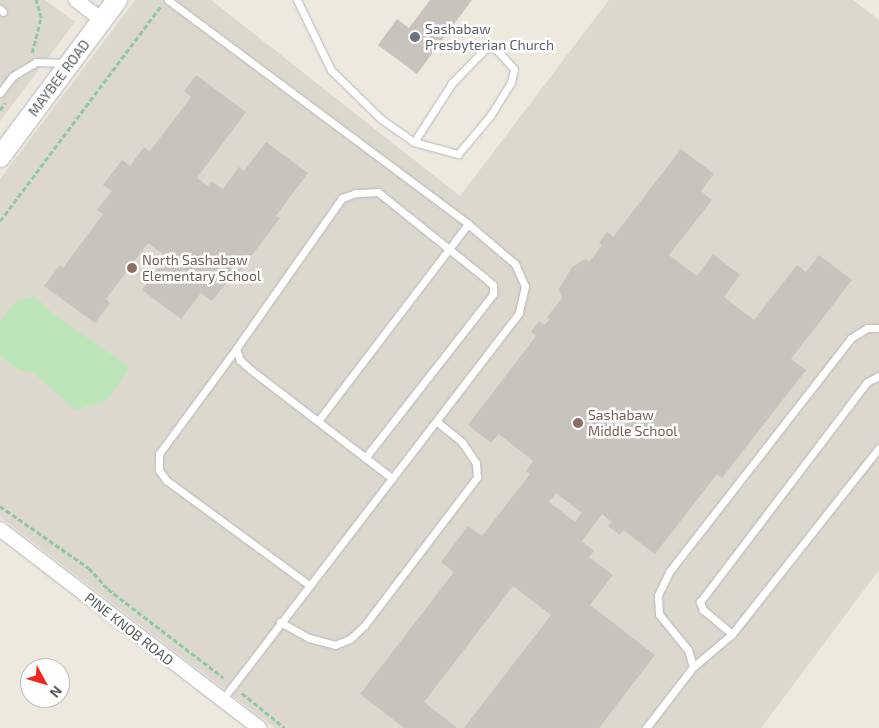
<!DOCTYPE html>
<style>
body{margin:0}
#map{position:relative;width:879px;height:728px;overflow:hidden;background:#ede9df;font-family:"Exo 2",sans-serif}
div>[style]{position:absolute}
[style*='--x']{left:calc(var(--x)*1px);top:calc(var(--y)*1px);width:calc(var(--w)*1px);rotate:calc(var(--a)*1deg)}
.education>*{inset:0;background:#dcd8ce}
.green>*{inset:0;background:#bce6ba}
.building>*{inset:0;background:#c8c3bd}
.path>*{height:2.5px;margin-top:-1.25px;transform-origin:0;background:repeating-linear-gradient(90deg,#92c89f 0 5px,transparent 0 7.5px)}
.roads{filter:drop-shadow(0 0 1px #b5b9be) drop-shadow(0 0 1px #b5b9be)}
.service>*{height:7px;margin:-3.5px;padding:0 3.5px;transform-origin:3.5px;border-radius:3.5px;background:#fff}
.minor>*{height:14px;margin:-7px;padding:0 7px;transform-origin:7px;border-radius:7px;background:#fff}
.secondary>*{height:20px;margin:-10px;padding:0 10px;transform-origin:10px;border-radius:10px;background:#fff}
.dots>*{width:14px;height:14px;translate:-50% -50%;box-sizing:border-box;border:2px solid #fff;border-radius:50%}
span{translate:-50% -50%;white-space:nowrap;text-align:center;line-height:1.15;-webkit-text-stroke:5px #fff;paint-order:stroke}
.worship-label{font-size:14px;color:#5b616d}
.left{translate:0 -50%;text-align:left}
.street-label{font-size:14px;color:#585d62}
.education-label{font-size:14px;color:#785e54}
.north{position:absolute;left:20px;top:658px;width:50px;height:50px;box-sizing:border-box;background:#fff;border:1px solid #bcbec0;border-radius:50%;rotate:129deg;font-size:14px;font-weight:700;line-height:20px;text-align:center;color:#585d62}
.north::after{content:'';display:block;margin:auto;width:18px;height:22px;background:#f3251f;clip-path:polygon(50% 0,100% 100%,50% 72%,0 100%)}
</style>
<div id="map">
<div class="education">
<i style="clip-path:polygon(0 0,45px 0,75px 22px,0 121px)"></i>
<i style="clip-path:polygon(135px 0,211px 0,460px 196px,609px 0,853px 0,879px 20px,879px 570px,761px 728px,275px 728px,0 517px,0 179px)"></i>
</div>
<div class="green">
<i style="clip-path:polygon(35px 296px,55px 316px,130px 367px,107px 400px,76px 410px,32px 372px,21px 371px,0 357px,0 322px,16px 301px)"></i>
</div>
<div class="building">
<i style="clip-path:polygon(430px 0,472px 0,417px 74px,378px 45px,397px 19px,409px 28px)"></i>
<i style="clip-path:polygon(196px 75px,246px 112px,197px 178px,208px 186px,211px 181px,223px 189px,239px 167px,244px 171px,266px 142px,308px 173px,276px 216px,280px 218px,234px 279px,231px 277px,212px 301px,201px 293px,181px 319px,142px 290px,167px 257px,148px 243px,106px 299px,110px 303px,95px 323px,44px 286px,60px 265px,63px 268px,103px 214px,97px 210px,112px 191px,103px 185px,122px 160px,130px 166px,144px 147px,150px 151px,191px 97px,184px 91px)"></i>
<i style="clip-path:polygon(evenodd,681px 149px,714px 174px,701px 191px,712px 200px,669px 255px,697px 276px,713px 254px,740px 275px,724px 297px,754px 320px,797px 265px,806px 272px,819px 255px,852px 280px,791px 359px,806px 370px,722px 478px,717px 474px,655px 554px,623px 530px,620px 535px,608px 526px,612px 522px,602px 514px,582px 541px,594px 551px,589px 557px,613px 575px,590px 605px,655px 655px,599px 728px,464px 728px,551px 615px,513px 586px,424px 702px,457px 728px,404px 728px,360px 694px,454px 572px,441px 562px,468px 526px,482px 536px,530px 474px,526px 471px,533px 461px,499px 434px,491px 443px,468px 425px,536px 336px,531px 332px,539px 321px,545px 325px,550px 319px,547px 317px,562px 298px,559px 289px,572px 267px,585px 259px,589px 262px,602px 245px,599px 243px,607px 232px,613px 237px,681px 149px,556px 493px,582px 513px,575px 522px,549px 502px,556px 493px)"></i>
</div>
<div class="path">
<i style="--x:32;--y:53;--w:36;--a:-76"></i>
<i style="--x:41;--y:18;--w:19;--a:-106"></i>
<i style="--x:0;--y:110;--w:9;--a:-54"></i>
<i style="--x:0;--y:221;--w:269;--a:-53.2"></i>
<i style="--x:0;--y:506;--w:108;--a:34.9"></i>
<i style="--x:89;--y:568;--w:28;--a:48"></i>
<i style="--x:108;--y:589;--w:146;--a:37.5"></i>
<i style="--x:242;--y:693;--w:55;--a:39.1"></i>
</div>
<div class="roads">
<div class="service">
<i style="--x:168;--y:0;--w:374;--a:36.7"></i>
<i style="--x:468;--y:224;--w:62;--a:40.4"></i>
<i style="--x:515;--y:264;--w:24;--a:66"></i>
<i style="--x:525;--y:286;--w:28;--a:103"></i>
<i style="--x:519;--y:313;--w:488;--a:127.5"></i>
<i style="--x:297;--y:0;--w:78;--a:64.1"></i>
<i style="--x:331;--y:70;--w:70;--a:44.4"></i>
<i style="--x:381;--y:119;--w:40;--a:34.9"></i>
<i style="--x:414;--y:142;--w:46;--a:15.3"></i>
<i style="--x:458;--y:154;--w:50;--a:-49.9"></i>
<i style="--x:490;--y:116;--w:40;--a:-58"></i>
<i style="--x:511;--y:82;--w:13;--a:-77"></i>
<i style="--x:514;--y:69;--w:24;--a:-132"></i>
<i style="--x:498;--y:51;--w:11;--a:-153"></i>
<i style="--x:488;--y:46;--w:52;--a:134.2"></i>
<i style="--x:452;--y:83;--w:70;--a:122.8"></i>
<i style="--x:0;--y:9;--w:4;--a:45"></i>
<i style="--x:0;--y:93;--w:21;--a:-53"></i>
<i style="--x:13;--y:76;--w:27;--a:-31"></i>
<i style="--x:36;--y:62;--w:31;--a:2"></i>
<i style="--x:236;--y:349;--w:130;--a:126.3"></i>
<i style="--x:159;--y:454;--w:16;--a:90"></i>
<i style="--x:159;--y:470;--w:12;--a:55"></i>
<i style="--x:166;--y:480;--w:177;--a:36.3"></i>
<i style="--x:318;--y:421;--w:248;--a:-52.7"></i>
<i style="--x:365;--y:458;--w:208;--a:-52"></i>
<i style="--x:493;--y:294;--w:9;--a:-90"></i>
<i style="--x:493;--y:285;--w:11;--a:-139"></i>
<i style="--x:485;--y:278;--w:137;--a:-141.2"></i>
<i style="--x:378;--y:192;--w:22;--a:177"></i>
<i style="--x:356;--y:193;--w:15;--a:160"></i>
<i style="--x:342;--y:198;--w:184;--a:125.1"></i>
<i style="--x:236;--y:349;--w:12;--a:70"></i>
<i style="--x:240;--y:360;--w:15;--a:42"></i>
<i style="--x:251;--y:370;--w:178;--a:37.5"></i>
<i style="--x:280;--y:622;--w:33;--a:29"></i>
<i style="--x:309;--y:638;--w:27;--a:15"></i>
<i style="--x:335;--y:645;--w:16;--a:-22"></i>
<i style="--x:350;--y:639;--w:19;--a:-43"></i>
<i style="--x:364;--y:626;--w:187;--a:-52.8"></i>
<i style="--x:477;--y:477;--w:14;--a:-94"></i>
<i style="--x:476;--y:463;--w:25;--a:-124"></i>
<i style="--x:462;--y:442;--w:33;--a:-141"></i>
<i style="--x:732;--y:634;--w:38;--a:-140"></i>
<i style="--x:703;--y:610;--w:9;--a:-111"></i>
<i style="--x:700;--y:602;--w:276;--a:-52.8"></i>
<i style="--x:867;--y:382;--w:13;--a:-27"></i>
<i style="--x:693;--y:667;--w:18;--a:-106"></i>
<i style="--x:688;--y:650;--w:46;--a:-128.9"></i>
<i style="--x:659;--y:614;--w:19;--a:-93"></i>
<i style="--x:658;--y:595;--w:25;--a:-64"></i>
<i style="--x:669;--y:572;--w:296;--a:-52.1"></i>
<i style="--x:851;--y:338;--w:19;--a:-32"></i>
<i style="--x:867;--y:328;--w:12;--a:0"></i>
<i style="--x:646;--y:728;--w:77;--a:-52.4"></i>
<i style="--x:693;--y:667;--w:51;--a:-40.2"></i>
<i style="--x:732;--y:634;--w:237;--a:-51.7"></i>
</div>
<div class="minor">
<i style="--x:76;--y:0;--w:33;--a:38"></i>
<i style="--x:0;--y:529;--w:327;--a:37.5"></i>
</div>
<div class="secondary">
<i style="--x:0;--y:157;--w:196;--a:-53.3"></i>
</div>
</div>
<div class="dots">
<i style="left:415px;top:37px;background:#6b7280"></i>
<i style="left:132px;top:268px;background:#8d6e63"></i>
<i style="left:578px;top:423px;background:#8d6e63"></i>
</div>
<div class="worship-label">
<span class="left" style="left:425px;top:37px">Sashabaw<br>Presbyterian Church</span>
</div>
<div class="street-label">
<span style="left:59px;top:78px;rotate:-53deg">MAYBEE ROAD</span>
<span style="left:129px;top:629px;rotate:38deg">PINE KNOB ROAD</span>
</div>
<div class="education-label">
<span class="left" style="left:142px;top:268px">North Sashabaw<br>Elementary School</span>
<span class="left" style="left:588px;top:423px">Sashabaw<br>Middle School</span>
</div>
<div class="north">N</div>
</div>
